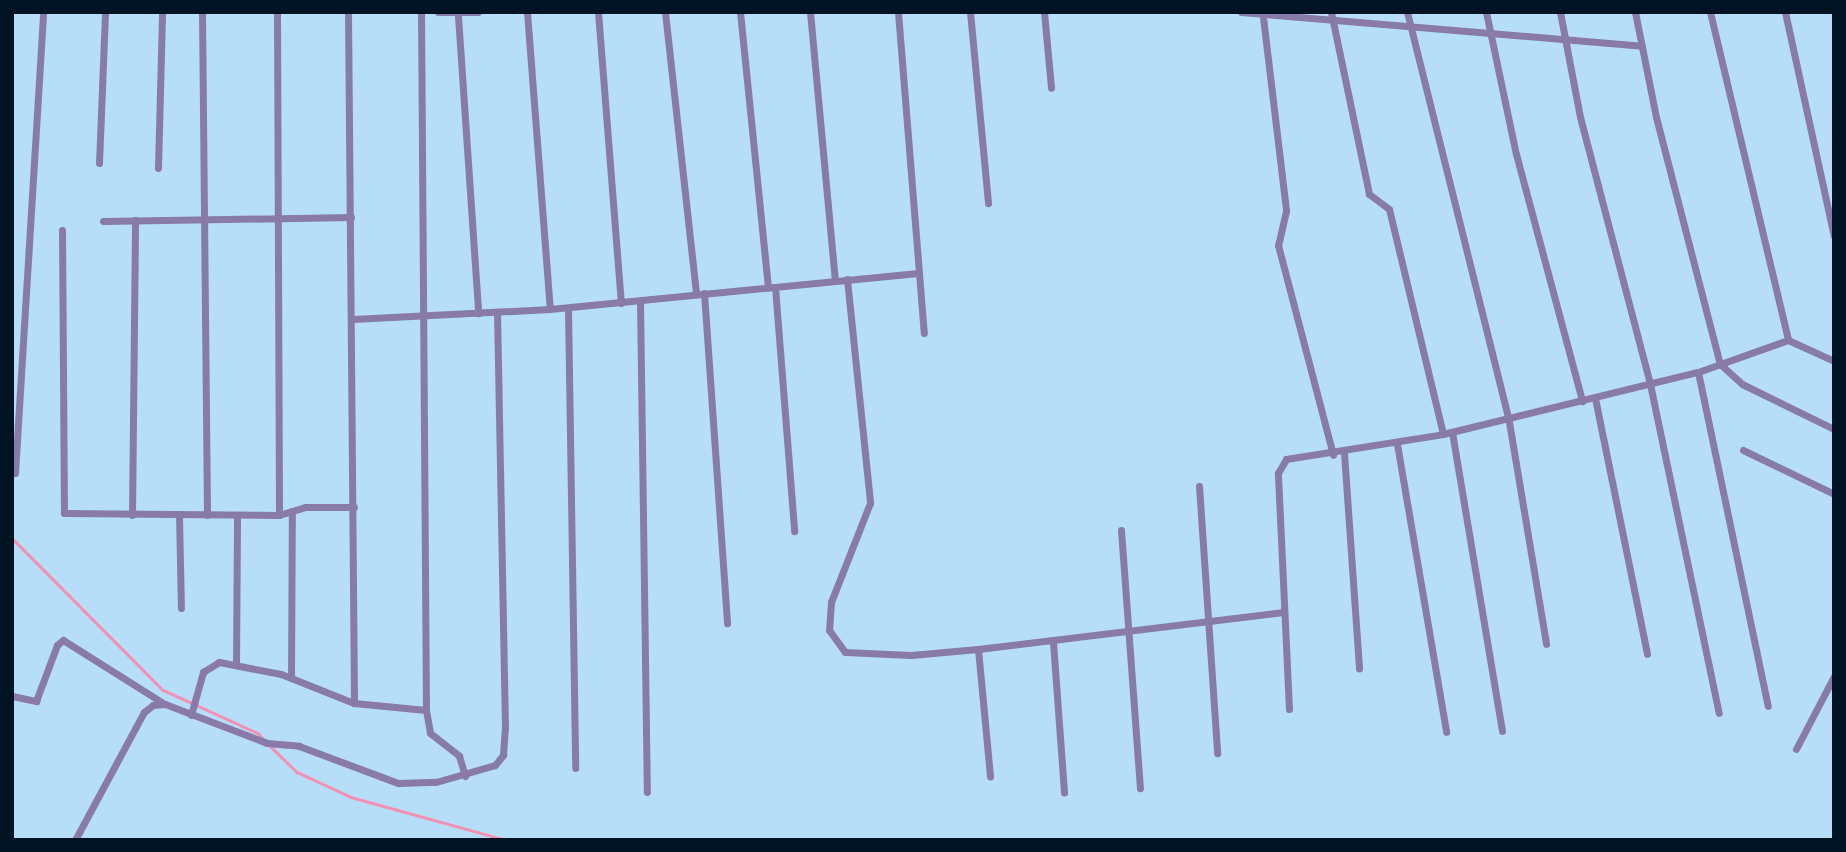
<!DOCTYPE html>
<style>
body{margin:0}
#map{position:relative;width:1846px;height:852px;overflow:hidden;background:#b7def8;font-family:"Fira Sans Condensed",sans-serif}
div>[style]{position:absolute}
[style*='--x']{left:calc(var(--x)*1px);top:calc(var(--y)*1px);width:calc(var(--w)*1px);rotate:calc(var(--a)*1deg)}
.stream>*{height:2.5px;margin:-1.25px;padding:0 1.25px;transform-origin:1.25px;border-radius:1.25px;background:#f391b3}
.street>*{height:7px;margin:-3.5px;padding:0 3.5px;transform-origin:3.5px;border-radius:3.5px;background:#887ba9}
span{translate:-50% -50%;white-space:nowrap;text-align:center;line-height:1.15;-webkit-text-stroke:7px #f4fafe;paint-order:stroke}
.frame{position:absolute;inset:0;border:14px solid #001323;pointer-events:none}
</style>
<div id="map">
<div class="stream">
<i style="--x:12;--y:538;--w:214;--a:45.2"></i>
<i style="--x:163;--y:690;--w:104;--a:24.4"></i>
<i style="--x:258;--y:733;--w:9;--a:49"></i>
<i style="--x:269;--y:745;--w:39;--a:44"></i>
<i style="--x:297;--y:772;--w:60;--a:24.8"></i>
<i style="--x:351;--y:797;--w:161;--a:15.5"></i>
</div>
<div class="street">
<i style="--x:202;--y:12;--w:503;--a:89.43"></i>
<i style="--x:277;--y:12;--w:503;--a:89.77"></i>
<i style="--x:348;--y:12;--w:691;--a:89.5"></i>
<i style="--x:421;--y:12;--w:698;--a:89.59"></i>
<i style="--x:426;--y:710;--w:23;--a:80"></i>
<i style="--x:430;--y:733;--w:37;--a:38"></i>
<i style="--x:459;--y:756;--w:21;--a:73"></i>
<i style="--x:438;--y:12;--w:40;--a:0"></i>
<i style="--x:527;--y:12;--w:298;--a:85.6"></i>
<i style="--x:598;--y:12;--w:292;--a:85.5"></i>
<i style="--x:665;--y:12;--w:284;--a:83.7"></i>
<i style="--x:740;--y:12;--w:277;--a:84.2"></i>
<i style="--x:810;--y:12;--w:270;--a:84.7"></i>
<i style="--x:898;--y:12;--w:322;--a:85.4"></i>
<i style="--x:970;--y:12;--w:192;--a:84.6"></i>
<i style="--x:1044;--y:12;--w:76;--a:84.7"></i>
<i style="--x:1241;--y:12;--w:402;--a:4.8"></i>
<i style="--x:1331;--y:12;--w:186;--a:78.2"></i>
<i style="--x:1369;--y:194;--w:25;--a:37"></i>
<i style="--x:1389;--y:209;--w:231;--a:76.5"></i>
<i style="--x:1407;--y:12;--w:416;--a:76"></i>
<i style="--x:1508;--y:416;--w:231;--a:80.5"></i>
<i style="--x:1486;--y:12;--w:145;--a:78.1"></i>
<i style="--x:1516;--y:154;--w:256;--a:75"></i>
<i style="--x:1560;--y:12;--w:107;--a:79.2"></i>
<i style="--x:1580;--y:117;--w:276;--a:75.3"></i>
<i style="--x:1650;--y:384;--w:336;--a:78.2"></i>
<i style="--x:1635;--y:12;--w:107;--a:78.7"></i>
<i style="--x:1656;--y:117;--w:255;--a:75.5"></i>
<i style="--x:1720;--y:364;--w:30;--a:42"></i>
<i style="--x:1742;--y:384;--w:102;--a:26.1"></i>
<i style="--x:1710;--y:12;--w:337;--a:76.6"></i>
<i style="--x:1785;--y:12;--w:229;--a:77.7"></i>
<i style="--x:458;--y:16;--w:298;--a:86.1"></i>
<i style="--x:1263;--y:17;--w:195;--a:83.2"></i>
<i style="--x:1286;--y:211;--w:35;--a:103"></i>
<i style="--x:1278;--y:245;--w:217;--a:75.3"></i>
<i style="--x:99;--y:163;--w:151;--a:-87.7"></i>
<i style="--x:158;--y:168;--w:156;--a:-88.5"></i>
<i style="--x:103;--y:221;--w:248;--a:-0.9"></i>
<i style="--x:62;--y:230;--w:283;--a:89.6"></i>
<i style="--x:64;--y:513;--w:215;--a:0.5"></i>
<i style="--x:279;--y:515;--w:27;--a:-17"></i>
<i style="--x:305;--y:507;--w:49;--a:0"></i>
<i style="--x:847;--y:279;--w:225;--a:84.1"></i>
<i style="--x:870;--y:503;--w:106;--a:111.5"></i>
<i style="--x:831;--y:602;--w:28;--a:94"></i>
<i style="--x:829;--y:630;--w:27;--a:54"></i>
<i style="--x:845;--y:652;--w:66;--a:2.6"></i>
<i style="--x:911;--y:655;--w:67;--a:-5.1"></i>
<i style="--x:978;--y:649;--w:308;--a:-6.9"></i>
<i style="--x:775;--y:287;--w:245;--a:85.5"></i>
<i style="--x:704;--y:293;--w:331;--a:86"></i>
<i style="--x:640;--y:301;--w:491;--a:89.2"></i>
<i style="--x:568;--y:308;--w:460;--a:89.1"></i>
<i style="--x:353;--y:319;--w:197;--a:-2.9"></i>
<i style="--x:550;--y:309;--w:370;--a:-5.6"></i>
<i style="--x:1698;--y:372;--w:341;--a:78.2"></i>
<i style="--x:1595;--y:398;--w:261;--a:78.5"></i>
<i style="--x:1452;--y:432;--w:303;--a:80.5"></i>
<i style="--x:1397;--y:444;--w:292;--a:80.3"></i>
<i style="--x:1743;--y:450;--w:101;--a:25.8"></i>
<i style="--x:1344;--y:453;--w:216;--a:86"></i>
<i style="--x:15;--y:473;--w:462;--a:-86.5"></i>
<i style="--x:1199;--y:486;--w:268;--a:86.1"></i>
<i style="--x:132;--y:515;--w:295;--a:-89.4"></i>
<i style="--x:179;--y:515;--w:93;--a:88.8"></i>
<i style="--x:1121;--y:530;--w:259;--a:85.8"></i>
<i style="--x:1053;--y:642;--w:151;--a:85.8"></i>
<i style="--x:978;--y:649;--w:128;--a:84.6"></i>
<i style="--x:236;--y:665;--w:150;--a:-89.6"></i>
<i style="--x:291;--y:678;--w:167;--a:-89.7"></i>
<i style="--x:12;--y:696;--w:25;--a:12"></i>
<i style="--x:36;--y:701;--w:60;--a:-69.4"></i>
<i style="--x:57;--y:645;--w:8;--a:-40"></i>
<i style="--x:63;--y:640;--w:118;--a:32.2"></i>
<i style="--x:1289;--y:709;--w:236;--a:-92.7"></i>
<i style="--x:1278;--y:473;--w:16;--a:-60"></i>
<i style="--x:1286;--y:459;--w:159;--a:-9"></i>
<i style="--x:1443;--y:434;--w:262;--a:-13.7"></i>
<i style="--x:1698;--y:372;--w:96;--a:-19.6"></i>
<i style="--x:1788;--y:340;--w:51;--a:24.5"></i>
<i style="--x:191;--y:715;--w:45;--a:-74.4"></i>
<i style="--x:203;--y:672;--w:19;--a:-32"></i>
<i style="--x:219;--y:662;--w:63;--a:11"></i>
<i style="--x:281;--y:674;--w:79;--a:21.7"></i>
<i style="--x:354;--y:703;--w:72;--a:5.6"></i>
<i style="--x:1796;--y:749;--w:82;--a:-62.5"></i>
<i style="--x:75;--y:840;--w:145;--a:-61.7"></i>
<i style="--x:144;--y:712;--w:11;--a:-38"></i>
<i style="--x:153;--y:705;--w:12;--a:-5"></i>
<i style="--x:165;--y:704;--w:109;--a:20.9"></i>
<i style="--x:267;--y:743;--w:32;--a:5"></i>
<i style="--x:299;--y:746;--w:106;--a:20.5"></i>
<i style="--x:398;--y:783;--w:38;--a:-2"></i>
<i style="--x:436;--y:782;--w:61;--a:-16.1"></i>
<i style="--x:495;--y:765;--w:13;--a:-51"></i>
<i style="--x:503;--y:755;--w:27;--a:-86"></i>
<i style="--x:505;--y:728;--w:416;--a:-91.1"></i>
</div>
<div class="frame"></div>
</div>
